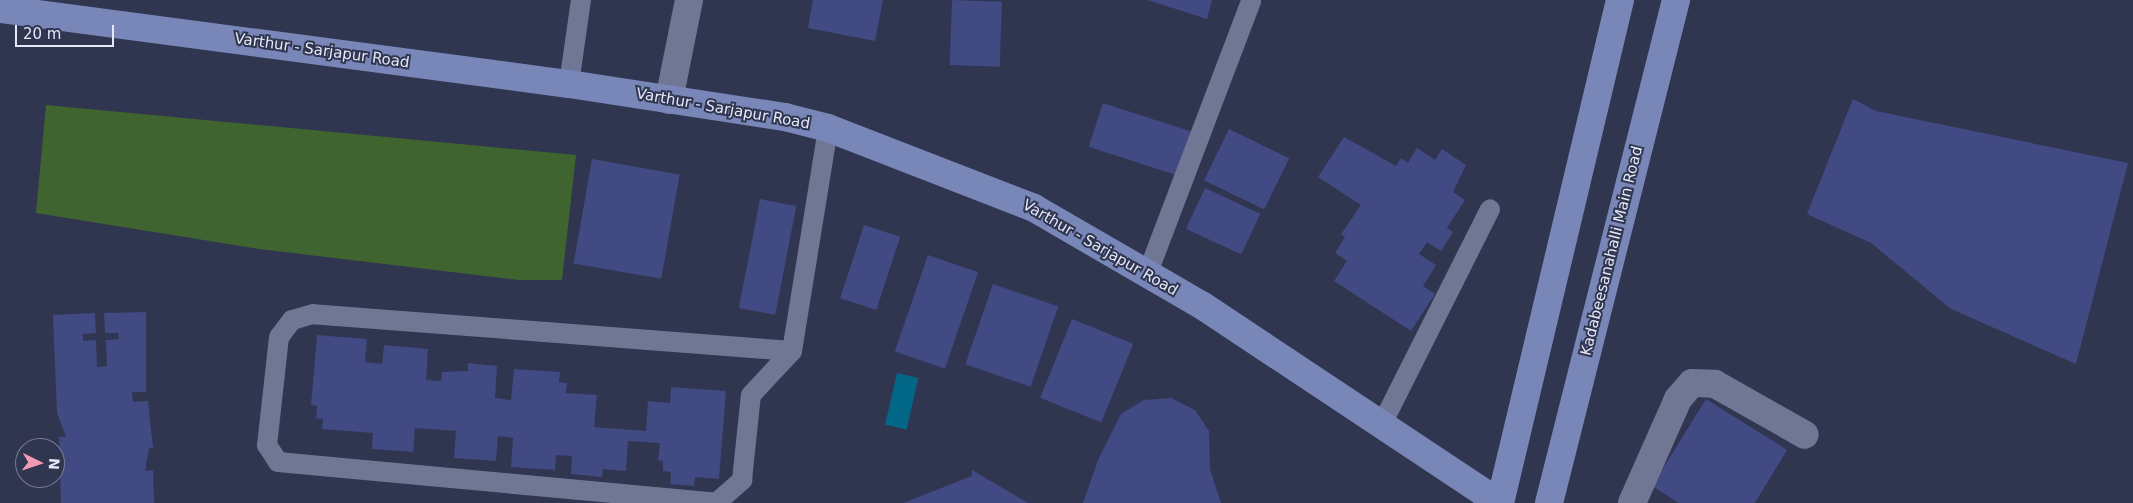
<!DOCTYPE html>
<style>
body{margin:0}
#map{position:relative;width:2133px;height:503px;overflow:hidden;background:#303550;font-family:"DejaVu Sans",sans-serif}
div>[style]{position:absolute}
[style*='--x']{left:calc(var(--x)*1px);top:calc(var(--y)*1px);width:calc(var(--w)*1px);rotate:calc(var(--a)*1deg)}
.green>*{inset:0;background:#3f6430}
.water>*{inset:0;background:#026687;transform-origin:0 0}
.building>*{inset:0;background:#414a83;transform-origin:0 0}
.lane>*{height:20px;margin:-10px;padding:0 10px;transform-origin:10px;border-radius:10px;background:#707795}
.street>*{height:28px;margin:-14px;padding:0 14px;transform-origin:14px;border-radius:14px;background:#707795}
.primary>*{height:28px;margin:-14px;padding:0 14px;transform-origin:14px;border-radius:14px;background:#7886b8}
span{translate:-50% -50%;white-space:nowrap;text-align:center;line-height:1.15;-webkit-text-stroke:4px #303550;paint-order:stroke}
.street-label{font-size:15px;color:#e4e8f9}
.north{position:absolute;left:15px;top:438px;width:50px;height:50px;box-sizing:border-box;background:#303550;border:1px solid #787d94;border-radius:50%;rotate:94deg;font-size:14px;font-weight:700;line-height:20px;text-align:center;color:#e4e8f9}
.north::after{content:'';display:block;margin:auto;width:18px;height:22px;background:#f09ab4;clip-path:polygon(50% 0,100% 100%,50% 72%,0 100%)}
.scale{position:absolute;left:15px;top:25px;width:99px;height:22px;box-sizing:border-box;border:2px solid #e4e8f9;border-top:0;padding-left:6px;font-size:15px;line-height:18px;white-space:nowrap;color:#e4e8f9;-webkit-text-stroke:4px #303550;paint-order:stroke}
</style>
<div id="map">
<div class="green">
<i style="clip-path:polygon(46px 105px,576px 155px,562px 280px,519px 280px,259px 249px,36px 213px)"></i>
</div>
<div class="water">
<i style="left:897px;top:373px;width:22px;height:53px;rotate:13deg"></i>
</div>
<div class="building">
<i style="clip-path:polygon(813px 0,883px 0,875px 41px,808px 28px)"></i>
<i style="left:952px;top:0;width:50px;height:65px;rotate:2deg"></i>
<i style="clip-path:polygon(1148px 0,1212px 0,1207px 19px)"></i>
<i style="clip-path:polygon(1853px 99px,1876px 111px,2128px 163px,2076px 364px,1951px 309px,1871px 243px,1807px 214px)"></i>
<i style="left:1103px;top:103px;width:98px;height:46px;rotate:18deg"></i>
<i style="left:1229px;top:129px;width:67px;height:57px;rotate:26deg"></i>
<i style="clip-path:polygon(1344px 137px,1396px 166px,1401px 158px,1408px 163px,1417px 148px,1435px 160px,1442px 149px,1466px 165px,1453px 192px,1465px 200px,1447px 228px,1453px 232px,1441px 251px,1427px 242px,1419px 254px,1436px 265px,1423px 286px,1435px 294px,1411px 331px,1334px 281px,1347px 261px,1335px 253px,1345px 237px,1341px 234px,1361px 205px,1318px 177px)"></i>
<i style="left:592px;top:159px;width:89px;height:106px;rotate:10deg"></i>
<i style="left:1205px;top:188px;width:61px;height:45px;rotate:25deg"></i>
<i style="left:760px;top:199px;width:37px;height:111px;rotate:11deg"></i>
<i style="left:864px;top:225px;width:38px;height:77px;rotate:18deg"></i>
<i style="left:928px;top:255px;width:53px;height:102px;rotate:19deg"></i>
<i style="left:993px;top:284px;width:69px;height:85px;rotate:19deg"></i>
<i style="clip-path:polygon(146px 312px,146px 392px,132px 392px,133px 402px,148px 401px,153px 448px,149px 448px,145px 471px,153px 470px,154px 503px,61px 503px,59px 437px,66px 437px,57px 413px,53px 315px,95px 313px,96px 333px,83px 334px,83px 341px,96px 340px,97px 367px,107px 366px,106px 340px,119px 339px,118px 333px,105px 333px,104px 313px)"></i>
<i style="left:1072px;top:319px;width:66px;height:85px;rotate:22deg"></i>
<i style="clip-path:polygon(317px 335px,367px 339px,365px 362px,382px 364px,384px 345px,428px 349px,426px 380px,441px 381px,442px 372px,468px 371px,468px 363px,497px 366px,495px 398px,511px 400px,514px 369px,560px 372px,559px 382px,567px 383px,566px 393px,597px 395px,594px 427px,646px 431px,648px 401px,670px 403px,671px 387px,726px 391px,719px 479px,695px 477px,694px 486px,670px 484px,671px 472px,663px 471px,663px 461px,658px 460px,660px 443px,628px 441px,626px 471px,603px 469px,602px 477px,571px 474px,572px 456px,556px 455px,555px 470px,511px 467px,513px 438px,498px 436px,496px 461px,454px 458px,456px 431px,415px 428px,413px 452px,372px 449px,373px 433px,322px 429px,323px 419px,316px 418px,317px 406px,311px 405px)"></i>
<i style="clip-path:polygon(1171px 398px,1195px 410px,1209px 431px,1210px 469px,1221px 503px,1083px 503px,1098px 460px,1121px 414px,1144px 400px)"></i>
<i style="clip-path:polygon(1706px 399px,1787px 450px,1755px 503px,1679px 503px,1652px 486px)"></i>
<i style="clip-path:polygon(972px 470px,1028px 503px,903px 503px,972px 476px)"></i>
</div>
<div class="lane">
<i style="--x:569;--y:84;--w:85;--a:-81.9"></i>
<i style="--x:1147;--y:275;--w:293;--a:-69.2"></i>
<i style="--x:792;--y:351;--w:480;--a:-175.6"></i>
<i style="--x:313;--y:314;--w:22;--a:164"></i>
<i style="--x:292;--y:320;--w:21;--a:127"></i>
<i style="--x:279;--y:337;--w:109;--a:96.3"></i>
<i style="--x:267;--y:445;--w:20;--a:57"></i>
<i style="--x:278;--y:462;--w:440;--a:5.3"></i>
<i style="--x:716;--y:503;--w:35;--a:-41"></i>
<i style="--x:742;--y:480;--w:85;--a:-84"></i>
<i style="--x:751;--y:395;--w:60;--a:-47"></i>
<i style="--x:792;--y:351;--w:226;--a:-80.8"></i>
<i style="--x:1383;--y:422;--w:238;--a:-63.3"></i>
</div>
<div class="street">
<i style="--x:669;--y:100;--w:102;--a:-78.7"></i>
<i style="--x:1632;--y:503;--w:114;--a:-66.1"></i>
<i style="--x:1678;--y:399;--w:21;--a:-49"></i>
<i style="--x:1692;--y:383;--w:23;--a:2"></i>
<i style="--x:1715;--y:384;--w:103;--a:29.5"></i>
</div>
<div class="primary">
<i style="--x:0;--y:9;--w:574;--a:7.51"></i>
<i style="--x:569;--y:84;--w:219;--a:8.7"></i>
<i style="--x:785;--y:117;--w:44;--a:14.3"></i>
<i style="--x:828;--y:128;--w:221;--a:21.2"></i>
<i style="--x:1034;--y:208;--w:195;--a:30.1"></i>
<i style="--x:1203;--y:306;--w:356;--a:33.6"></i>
<i style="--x:1500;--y:503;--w:517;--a:-76.58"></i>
<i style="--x:1549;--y:503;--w:519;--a:-75.83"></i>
</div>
<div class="street-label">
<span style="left:322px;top:51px;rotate:8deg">Varthur - Sarjapur Road</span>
<span style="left:723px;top:109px;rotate:10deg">Varthur - Sarjapur Road</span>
<span style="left:1100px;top:248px;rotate:30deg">Varthur - Sarjapur Road</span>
<span style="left:1612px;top:251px;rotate:-76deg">Kadabeesanahalli Main Road</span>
</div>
<div class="north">N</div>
<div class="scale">20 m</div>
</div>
